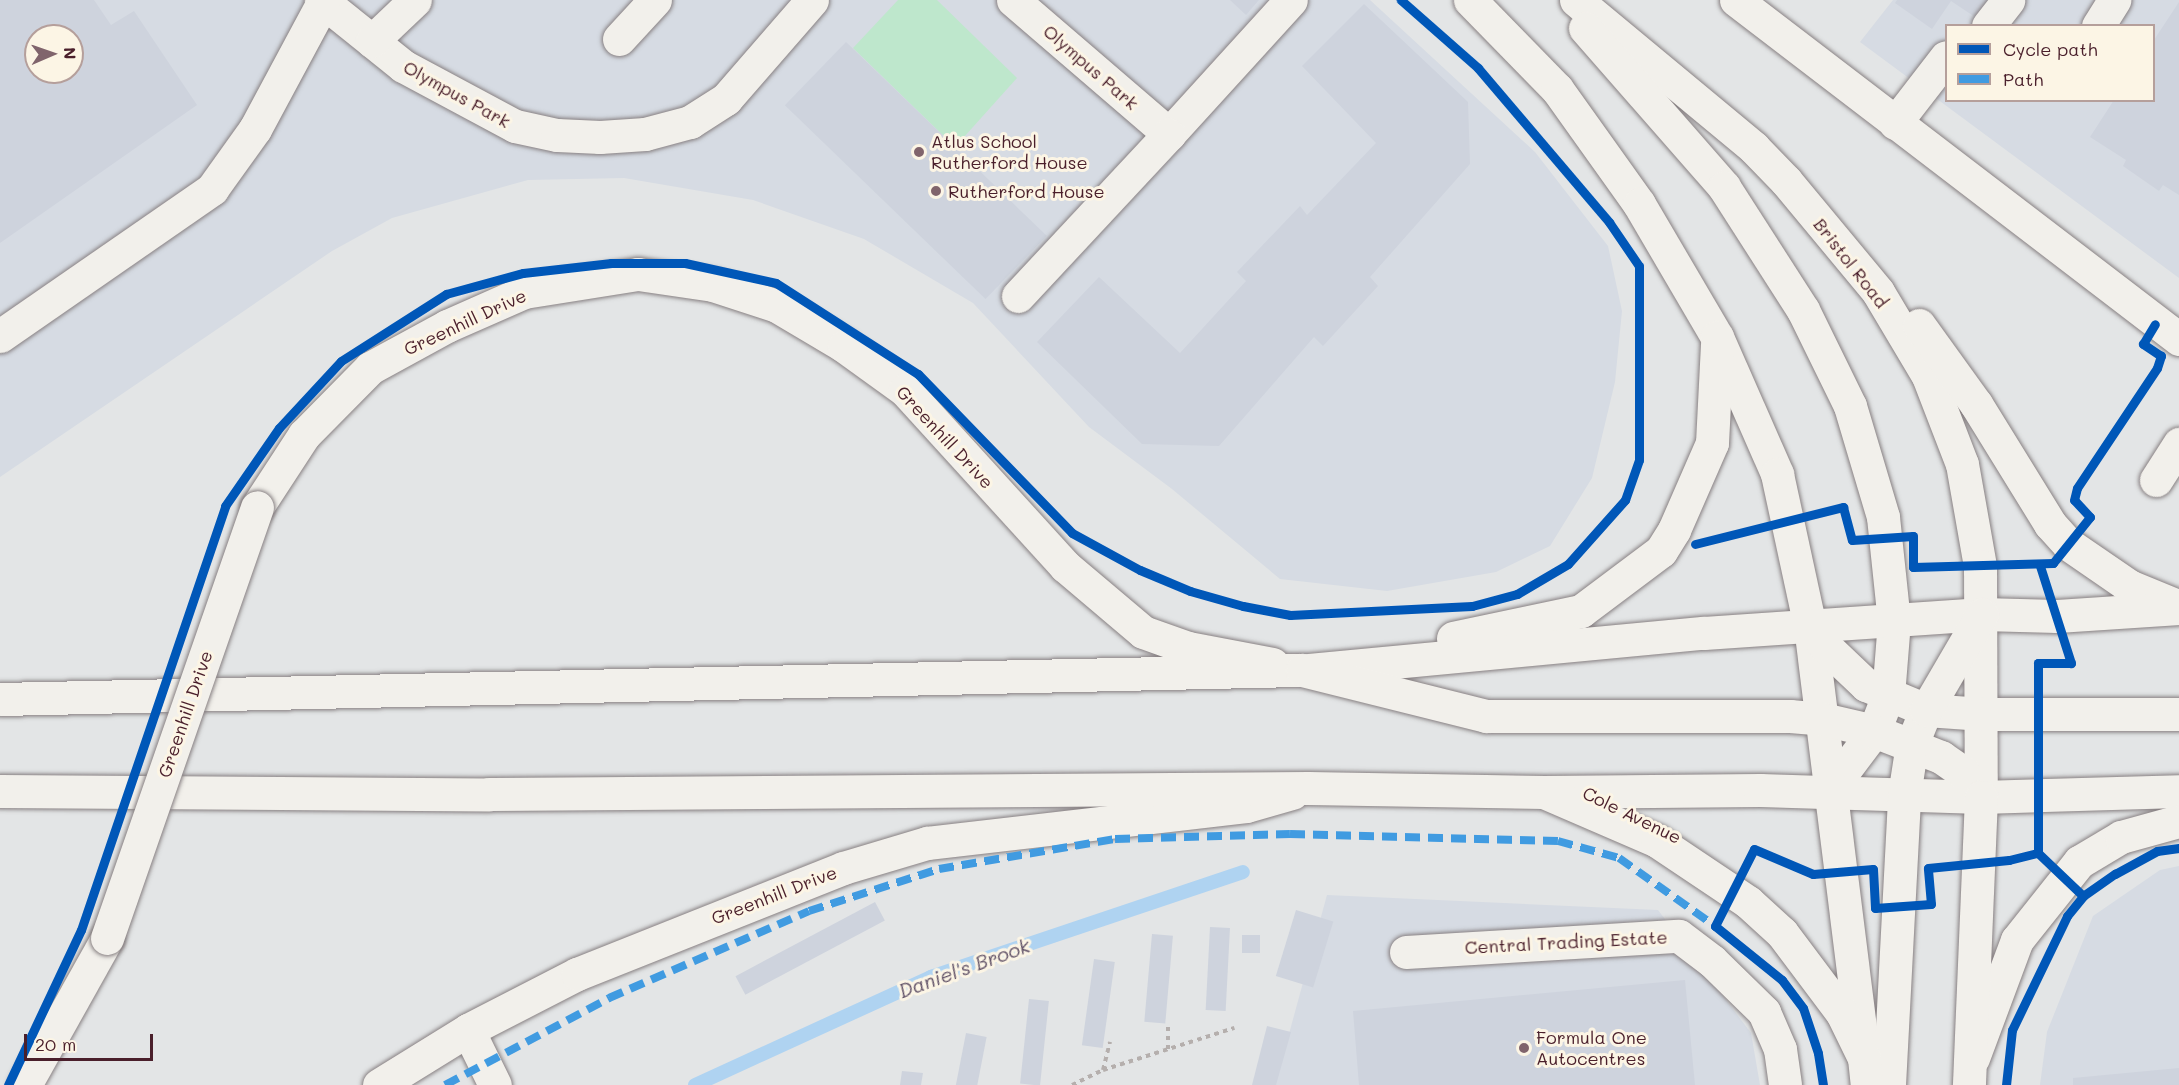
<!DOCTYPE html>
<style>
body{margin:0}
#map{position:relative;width:2179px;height:1085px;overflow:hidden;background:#e3e5e6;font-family:Mali,sans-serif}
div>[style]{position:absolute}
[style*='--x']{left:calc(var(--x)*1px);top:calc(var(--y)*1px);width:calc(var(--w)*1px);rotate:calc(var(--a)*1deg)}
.built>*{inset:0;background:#d6dbe3}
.green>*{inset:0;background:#bee7cc}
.stream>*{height:14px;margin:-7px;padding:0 7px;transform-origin:7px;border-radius:7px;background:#afd3f1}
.building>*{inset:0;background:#ced3dd;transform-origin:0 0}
.path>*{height:4px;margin-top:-2px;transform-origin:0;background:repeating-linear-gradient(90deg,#b5afad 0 4.5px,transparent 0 9px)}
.roads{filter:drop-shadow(0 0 2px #878082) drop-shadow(0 0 2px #878082)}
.minor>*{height:33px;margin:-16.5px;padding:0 16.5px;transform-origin:16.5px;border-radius:16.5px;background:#f2f0eb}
.major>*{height:33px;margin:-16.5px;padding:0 16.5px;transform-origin:16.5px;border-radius:16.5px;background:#f2f0eb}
.highway>*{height:33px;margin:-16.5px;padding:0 16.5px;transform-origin:16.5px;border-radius:16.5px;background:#f2f0eb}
.bridges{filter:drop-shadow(0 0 2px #878082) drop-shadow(0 0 2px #878082)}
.minor-bridge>*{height:33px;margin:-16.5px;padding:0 16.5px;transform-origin:16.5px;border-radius:16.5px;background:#f2f0eb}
.quiet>*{height:8px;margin-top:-4px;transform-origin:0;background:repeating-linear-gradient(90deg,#409be1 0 15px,transparent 0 23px)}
.cycleway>*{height:9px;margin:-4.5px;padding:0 4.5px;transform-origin:4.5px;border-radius:4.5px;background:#0057b8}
.dots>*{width:16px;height:16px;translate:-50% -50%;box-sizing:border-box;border:3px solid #fcf5e5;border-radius:50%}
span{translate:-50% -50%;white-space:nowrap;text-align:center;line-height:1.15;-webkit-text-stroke:6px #fcf5e5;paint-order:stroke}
.street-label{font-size:18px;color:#4a1f2b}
.poi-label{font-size:18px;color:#4a1f2b}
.left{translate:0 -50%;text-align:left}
.water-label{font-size:20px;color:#625368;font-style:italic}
.legend{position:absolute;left:1945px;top:24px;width:210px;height:78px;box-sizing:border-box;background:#fcf5e5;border:2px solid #b59f9b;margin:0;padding:8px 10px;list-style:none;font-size:18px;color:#4a1f2b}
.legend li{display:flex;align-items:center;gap:12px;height:30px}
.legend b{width:30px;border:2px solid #b59f9b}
.north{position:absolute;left:24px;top:24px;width:60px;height:60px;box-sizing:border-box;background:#fcf5e5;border:2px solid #b59f9b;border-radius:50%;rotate:88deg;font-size:16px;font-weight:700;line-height:24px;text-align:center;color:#4a1f2b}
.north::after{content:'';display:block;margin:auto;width:21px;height:27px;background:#80646c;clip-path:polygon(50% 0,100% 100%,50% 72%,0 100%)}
.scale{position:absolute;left:24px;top:1034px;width:129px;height:27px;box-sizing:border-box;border:3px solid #4a1f2b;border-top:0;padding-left:8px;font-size:18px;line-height:21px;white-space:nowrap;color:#4a1f2b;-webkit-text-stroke:4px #fcf5e5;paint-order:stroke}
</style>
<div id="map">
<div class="built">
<i style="clip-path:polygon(evenodd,0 0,1370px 0,1535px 152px,1608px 246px,1622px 311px,1615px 382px,1592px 478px,1550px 546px,1496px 572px,1387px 591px,1280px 579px,1172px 489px,1089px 427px,973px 303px,864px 239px,753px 200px,624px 178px,528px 180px,392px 218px,332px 251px,0 477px,0 0,36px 36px,72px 36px,72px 72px,36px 72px,36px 36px)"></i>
<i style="clip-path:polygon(evenodd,1893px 0,2179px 0,2179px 278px,1860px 42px,1893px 0,1946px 26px,2154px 26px,2154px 100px,1946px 100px,1946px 26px)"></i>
<i style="clip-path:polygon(2179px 866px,2179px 1085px,2040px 1085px,2047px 1032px,2093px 916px,2160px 870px)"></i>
<i style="clip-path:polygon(1327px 895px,1658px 910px,1751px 1033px,1760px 1085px,1275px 1085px)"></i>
</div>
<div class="green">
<i style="clip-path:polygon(898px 0,937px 0,1017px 78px,955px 147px,853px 48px)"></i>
</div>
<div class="stream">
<i style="--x:695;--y:1085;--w:260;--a:-24.6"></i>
<i style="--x:931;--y:977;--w:329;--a:-18.6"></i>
</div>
<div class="building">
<i style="clip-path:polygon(evenodd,0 0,94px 0,111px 25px,134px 11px,197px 105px,0 243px,0 0,36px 36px,72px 36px,72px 72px,36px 72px,36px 36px)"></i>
<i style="clip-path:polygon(1230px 0,1259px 0,1246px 15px)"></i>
<i style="clip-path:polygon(1897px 0,1996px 0,1981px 21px,1951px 1px,1932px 29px,1895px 3px)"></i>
<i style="clip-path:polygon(2179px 2px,2179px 195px,2163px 185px,2159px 191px,2123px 166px,2126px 160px,2090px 137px,2114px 100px,2154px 100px,2154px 40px)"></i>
<i style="clip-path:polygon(1364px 4px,1468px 102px,1470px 164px,1370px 277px,1378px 286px,1323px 346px,1314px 337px,1219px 446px,1142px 444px,1037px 342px,1099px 277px,1180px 353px,1246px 281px,1237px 272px,1300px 206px,1307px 215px,1376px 143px,1302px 66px)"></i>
<i style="left:846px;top:42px;width:279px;height:88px;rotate:44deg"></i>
<i style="left:875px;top:902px;width:21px;height:158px;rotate:62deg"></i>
<i style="left:1296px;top:910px;width:39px;height:69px;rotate:17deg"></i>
<i style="left:1210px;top:927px;width:20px;height:83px;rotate:3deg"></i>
<i style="left:1152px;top:934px;width:21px;height:88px;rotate:5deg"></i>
<i style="left:1242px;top:935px;width:18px;height:18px"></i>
<i style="left:1094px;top:959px;width:21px;height:87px;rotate:8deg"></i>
<i style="clip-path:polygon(1685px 980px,1695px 1085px,1359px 1085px,1353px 1011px)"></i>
<i style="left:1029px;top:999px;width:20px;height:85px;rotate:6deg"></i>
<i style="clip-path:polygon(1267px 1026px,1291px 1032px,1276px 1085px,1252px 1085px)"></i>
<i style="left:966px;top:1033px;width:21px;height:53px;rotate:11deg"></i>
<i style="clip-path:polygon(2179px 1068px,2179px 1085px,2073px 1085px,2073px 1078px)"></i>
<i style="clip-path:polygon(902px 1071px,923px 1073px,921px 1085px,900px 1085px)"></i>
</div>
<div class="path">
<i style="--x:1168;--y:1049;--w:23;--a:-90"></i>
<i style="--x:1103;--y:1070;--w:29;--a:-76"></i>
<i style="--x:1072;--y:1085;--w:34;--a:-26"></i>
<i style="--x:1103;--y:1070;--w:138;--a:-17.8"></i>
</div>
<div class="roads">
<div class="minor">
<i style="--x:321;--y:0;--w:105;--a:38.8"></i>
<i style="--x:403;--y:66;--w:127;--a:28.2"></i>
<i style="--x:515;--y:126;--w:43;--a:12.1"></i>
<i style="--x:557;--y:135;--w:43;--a:2.7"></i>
<i style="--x:600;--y:137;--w:45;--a:-3.8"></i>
<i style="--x:645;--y:134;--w:47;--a:-14.9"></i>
<i style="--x:690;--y:122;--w:43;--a:-32.6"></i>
<i style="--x:726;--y:99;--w:131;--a:-49"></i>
<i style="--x:1013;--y:0;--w:206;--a:40.7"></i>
<i style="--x:1169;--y:134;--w:181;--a:-47.7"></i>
<i style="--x:1736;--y:0;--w:558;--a:37.42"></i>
<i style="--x:1988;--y:26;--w:33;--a:-52"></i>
<i style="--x:2098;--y:26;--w:31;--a:-58"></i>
<i style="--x:619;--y:39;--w:53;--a:-47.3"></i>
<i style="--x:372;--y:41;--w:59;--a:-43.6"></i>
<i style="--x:1895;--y:123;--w:83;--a:-52.3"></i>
<i style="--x:1018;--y:296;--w:221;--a:-47"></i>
<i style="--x:0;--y:336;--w:258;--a:-34.7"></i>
<i style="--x:212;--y:189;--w:74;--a:-54.4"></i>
<i style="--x:255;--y:129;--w:144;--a:-61.8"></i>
<i style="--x:2156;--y:480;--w:43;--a:-57.4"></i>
<i style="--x:257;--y:507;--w:86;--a:-56.9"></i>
<i style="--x:304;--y:435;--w:94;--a:-45.4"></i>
<i style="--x:370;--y:368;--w:88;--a:-28.6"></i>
<i style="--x:447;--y:326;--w:84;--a:-23.8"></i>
<i style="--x:524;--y:292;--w:115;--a:-9"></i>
<i style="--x:638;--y:274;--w:76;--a:8.3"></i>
<i style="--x:713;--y:285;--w:67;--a:18.2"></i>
<i style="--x:777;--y:306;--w:78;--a:30.8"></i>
<i style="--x:844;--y:346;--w:75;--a:35.8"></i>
<i style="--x:905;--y:390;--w:238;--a:47.7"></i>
<i style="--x:1065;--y:566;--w:102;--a:40.2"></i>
<i style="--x:1143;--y:632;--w:48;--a:19.6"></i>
<i style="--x:1188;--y:648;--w:86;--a:10.7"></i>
<i style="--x:1406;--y:952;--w:273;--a:-3.4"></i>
<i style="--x:1679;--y:936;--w:41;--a:37.1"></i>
<i style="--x:1712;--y:961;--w:73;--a:44.4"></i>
<i style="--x:1764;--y:1012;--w:40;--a:66.6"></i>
<i style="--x:1780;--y:1049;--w:36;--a:82"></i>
<i style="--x:468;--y:1030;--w:61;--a:63.9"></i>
<i style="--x:25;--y:1085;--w:168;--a:-60.8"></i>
<i style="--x:379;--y:1085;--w:105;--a:-31.7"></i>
<i style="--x:468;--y:1030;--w:123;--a:-27.2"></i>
<i style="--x:577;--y:974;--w:286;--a:-21.7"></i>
<i style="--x:843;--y:868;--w:88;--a:-16.6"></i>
<i style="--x:927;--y:843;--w:321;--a:-6.6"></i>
<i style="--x:1246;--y:806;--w:48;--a:-15.8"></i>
</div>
<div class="major">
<i style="--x:1470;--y:0;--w:124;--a:45.7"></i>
<i style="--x:1557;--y:89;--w:141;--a:54.5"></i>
<i style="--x:1639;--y:204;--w:154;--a:59.6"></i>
<i style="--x:1717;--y:337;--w:150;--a:66.3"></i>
<i style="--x:1777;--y:474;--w:156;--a:77.8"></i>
<i style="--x:1810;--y:626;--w:427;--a:82.9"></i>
<i style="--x:1576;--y:0;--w:231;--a:39.7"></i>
<i style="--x:1754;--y:148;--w:46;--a:45.9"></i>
<i style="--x:1786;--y:181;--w:144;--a:50.3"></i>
<i style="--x:1878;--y:292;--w:98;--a:59.2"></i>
<i style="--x:1928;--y:376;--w:94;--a:68.9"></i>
<i style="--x:1962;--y:464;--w:104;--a:80"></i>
<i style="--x:1980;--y:566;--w:231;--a:89.8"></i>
<i style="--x:1585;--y:28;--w:211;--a:48.8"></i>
<i style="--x:1724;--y:187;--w:146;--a:57.3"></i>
<i style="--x:1803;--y:310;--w:107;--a:63.9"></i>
<i style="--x:1850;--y:406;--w:116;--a:73.4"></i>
<i style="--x:1883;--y:517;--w:105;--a:84"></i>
<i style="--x:1894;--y:621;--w:74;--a:94.6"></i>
<i style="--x:1888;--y:695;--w:39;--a:111"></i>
<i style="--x:1874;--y:731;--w:76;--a:127"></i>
<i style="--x:1919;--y:325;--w:97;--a:54.2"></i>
<i style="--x:1976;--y:404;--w:141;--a:58.3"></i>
<i style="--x:2050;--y:524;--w:27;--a:48"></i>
<i style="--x:2068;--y:544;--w:74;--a:34.5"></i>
<i style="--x:2129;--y:586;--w:50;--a:22.4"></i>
<i style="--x:1810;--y:626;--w:25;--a:53"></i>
<i style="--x:1825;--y:646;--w:57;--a:43.6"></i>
<i style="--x:1866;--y:685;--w:65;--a:22.6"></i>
<i style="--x:1926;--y:710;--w:57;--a:4"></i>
<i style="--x:1983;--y:714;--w:196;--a:0"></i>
<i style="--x:1453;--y:638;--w:131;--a:-11.9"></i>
<i style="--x:1581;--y:611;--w:100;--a:-36.9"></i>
<i style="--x:1661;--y:551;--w:25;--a:-58"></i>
<i style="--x:1674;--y:530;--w:95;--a:-66.4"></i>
<i style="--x:1712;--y:443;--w:99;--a:-87.1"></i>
<i style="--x:1309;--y:670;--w:397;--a:-5.4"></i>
<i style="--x:1704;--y:633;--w:279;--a:-3.9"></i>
<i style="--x:1982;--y:614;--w:75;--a:1.5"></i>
<i style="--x:2057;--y:616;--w:122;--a:-3.8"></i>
<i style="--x:1544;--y:792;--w:216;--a:-0.5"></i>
<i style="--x:1760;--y:790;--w:221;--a:1.8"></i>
<i style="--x:1981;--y:797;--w:198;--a:-1.7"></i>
<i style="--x:1973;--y:1058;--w:126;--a:-69.6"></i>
<i style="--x:2017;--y:940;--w:100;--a:-51.5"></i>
<i style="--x:2079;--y:862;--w:49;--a:-30.8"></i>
<i style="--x:2121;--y:837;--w:60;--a:-15.4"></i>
<i style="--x:1889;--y:1085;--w:290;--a:-87"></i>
<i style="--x:1904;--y:795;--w:52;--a:-81.1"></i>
<i style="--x:1912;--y:744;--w:37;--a:-68"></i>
<i style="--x:1926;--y:710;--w:111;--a:-59.7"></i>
</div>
<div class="highway">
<i style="--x:0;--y:699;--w:1302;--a:-1.28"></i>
<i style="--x:1302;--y:670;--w:190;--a:14"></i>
<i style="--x:1486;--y:716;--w:304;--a:0"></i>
<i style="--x:1790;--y:716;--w:33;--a:5"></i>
<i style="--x:1823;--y:719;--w:52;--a:13.2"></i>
<i style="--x:1874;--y:731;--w:72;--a:21.2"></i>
<i style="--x:1941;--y:757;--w:28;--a:35"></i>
<i style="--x:1964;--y:773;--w:29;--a:55"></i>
<i style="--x:1981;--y:797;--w:288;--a:92.4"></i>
<i style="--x:0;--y:791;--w:489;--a:0.4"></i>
<i style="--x:489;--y:794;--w:819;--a:-0.42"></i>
<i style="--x:1308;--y:788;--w:236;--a:1"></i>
<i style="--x:1544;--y:792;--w:123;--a:23.4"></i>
<i style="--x:1657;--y:841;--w:110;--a:33.8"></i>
<i style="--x:1748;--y:902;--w:46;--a:42.4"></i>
<i style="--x:1782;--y:933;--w:100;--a:53.1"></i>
<i style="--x:1842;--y:1013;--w:50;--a:63.9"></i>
<i style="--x:1864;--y:1058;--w:27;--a:84"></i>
</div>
</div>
<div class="bridges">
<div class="minor-bridge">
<i style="--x:107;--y:938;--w:456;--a:-70.8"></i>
</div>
</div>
<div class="quiet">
<i style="--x:445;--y:1085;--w:186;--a:-27.9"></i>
<i style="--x:609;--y:998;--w:218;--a:-23.5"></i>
<i style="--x:809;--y:911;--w:137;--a:-17.9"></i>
<i style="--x:939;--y:869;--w:179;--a:-9.7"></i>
<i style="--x:1115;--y:839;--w:175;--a:-1.6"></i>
<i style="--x:1290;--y:834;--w:268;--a:1.5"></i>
<i style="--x:1558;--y:841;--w:63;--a:15.6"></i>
<i style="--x:1619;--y:858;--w:118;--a:35.3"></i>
</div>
<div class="cycleway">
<i style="--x:1695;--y:544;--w:153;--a:-14"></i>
<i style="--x:1843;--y:507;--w:34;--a:75"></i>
<i style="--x:1852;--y:540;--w:61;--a:-3.8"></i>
<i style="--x:1913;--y:536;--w:31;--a:90"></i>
<i style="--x:1913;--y:567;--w:140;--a:-1.6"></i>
<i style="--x:2053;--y:563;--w:59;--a:-51.2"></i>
<i style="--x:2090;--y:517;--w:23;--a:-133"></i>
<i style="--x:2074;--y:500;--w:12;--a:-76"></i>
<i style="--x:2077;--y:488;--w:144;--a:-56.3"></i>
<i style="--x:2157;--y:368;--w:13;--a:-72"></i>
<i style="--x:2161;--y:356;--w:22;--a:-146"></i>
<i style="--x:2143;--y:344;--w:23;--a:-59"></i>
<i style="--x:2040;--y:566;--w:102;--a:72.3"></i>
<i style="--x:2071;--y:663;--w:33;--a:180"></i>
<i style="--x:2038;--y:663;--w:190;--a:90"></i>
<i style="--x:2038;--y:853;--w:62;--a:43.7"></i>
<i style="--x:8;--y:1085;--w:171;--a:-64.8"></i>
<i style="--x:81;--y:930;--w:448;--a:-71.2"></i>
<i style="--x:225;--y:506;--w:95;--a:-55.3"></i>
<i style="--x:279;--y:428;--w:91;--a:-47.2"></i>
<i style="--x:341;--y:361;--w:125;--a:-32.5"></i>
<i style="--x:446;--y:294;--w:80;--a:-15.3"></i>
<i style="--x:523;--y:273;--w:89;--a:-6.5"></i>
<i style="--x:611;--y:263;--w:74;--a:0"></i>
<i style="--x:685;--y:263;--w:93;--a:12.4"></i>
<i style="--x:776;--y:283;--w:169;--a:32.7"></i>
<i style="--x:918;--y:374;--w:221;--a:45.9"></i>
<i style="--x:1072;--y:533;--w:77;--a:28.6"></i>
<i style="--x:1140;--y:570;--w:54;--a:22.8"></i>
<i style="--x:1190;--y:591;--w:55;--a:15.8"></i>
<i style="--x:1243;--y:606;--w:48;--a:10.8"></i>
<i style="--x:1290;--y:615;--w:182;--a:-2.8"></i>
<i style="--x:1472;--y:606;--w:47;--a:-14.9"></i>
<i style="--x:1517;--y:594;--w:59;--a:-30.5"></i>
<i style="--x:1568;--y:564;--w:86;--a:-48.3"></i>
<i style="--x:1625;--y:500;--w:42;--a:-70.7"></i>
<i style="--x:1639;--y:460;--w:194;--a:-90"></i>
<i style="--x:1639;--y:266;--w:53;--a:-124.3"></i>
<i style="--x:1609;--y:222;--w:202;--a:-130.4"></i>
<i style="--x:1478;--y:68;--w:103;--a:-138.6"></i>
<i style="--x:1823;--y:1085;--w:32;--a:-99"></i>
<i style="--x:1818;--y:1053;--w:47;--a:-108.4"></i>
<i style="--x:1803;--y:1008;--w:35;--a:-127"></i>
<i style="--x:1782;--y:980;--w:86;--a:-141.1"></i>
<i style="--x:1715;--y:926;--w:86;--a:-63.1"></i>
<i style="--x:1754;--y:849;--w:64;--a:23"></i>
<i style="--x:1813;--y:874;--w:60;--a:-4.8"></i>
<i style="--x:1873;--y:869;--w:39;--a:87"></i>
<i style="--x:1875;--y:908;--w:56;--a:-4.1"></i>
<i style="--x:1931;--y:904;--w:36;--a:-95"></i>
<i style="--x:1928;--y:868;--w:81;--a:-5.6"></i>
<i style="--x:2009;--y:860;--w:30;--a:-14"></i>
<i style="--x:2006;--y:1085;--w:55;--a:-83.8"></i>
<i style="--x:2012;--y:1030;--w:127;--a:-64.2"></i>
<i style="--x:2067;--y:916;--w:26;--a:-51"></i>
<i style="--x:2083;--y:896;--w:39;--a:-35"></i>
<i style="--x:2115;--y:874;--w:48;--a:-28.7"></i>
<i style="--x:2157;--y:851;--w:22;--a:-8"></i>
</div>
<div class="dots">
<i style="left:919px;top:152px;background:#80646c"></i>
<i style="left:936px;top:191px;background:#80646c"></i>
<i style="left:1524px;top:1048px;background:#80646c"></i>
</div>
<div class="street-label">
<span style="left:1091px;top:67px;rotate:41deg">Olympus Park</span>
<span style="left:457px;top:94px;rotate:29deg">Olympus Park</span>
<span style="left:1851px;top:263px;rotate:52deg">Bristol Road</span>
<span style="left:465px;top:322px;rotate:-25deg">Greenhill Drive</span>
<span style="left:945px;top:437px;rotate:47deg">Greenhill Drive</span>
<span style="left:185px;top:714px;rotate:-71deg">Greenhill Drive</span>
<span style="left:1632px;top:815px;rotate:26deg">Cole Avenue</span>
<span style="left:774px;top:895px;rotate:-21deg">Greenhill Drive</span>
<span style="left:1566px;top:942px;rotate:-3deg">Central Trading Estate</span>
</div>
<div class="poi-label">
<span class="left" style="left:931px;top:152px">Atlus School<br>Rutherford House</span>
<span class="left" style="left:948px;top:191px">Rutherford House</span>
<span class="left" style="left:1536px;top:1048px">Formula One<br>Autocentres</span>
</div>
<div class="water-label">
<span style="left:964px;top:968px;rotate:-20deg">Daniel's Brook</span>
</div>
<ul class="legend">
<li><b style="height:8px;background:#0057b8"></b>Cycle path</li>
<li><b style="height:8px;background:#409be1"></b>Path</li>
</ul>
<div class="north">N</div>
<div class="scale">20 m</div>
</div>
